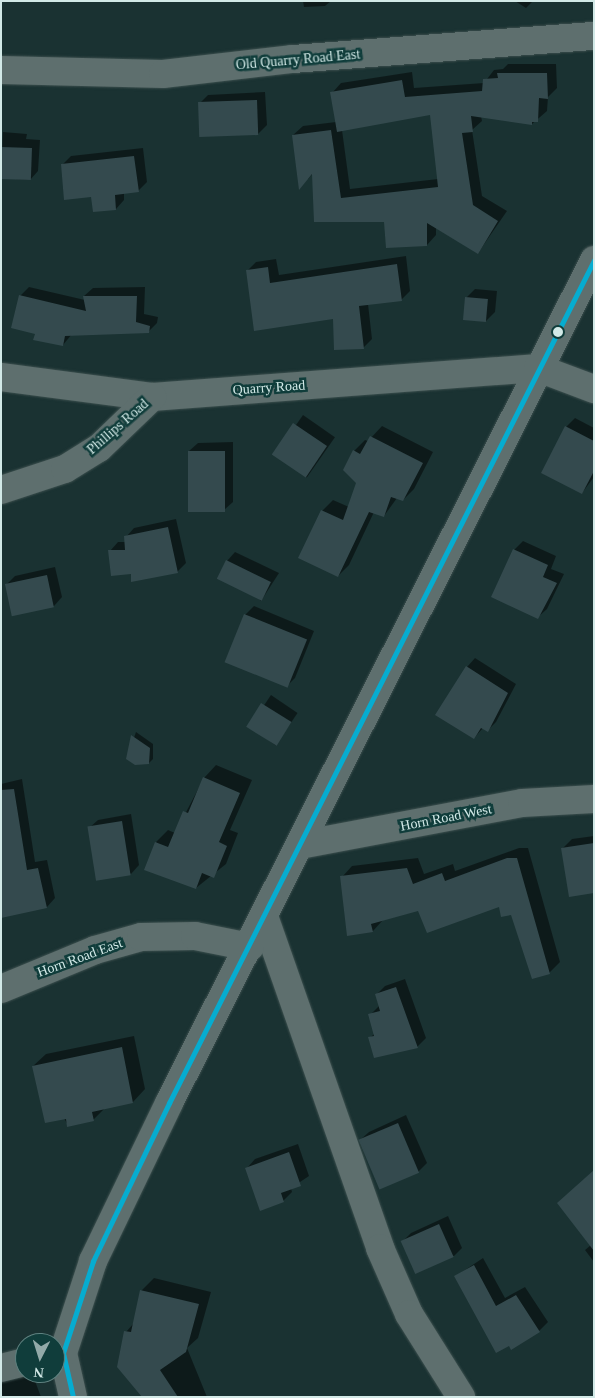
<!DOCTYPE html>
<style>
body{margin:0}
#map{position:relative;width:595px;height:1398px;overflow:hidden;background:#1a3232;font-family:Georgia,serif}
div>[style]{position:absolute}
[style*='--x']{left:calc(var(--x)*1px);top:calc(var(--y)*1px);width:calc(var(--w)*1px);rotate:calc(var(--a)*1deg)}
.shadow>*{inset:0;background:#0007;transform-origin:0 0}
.building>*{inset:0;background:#344a4e;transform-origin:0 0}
.roads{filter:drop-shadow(0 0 1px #3c4f4e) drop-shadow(0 0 1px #3c4f4e)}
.minor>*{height:28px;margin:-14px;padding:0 14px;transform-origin:14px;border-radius:14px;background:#5e6f6e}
.tertiary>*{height:28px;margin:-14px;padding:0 14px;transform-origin:14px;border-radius:14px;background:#5e6f6e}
.bus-1>*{height:5px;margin:-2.5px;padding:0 2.5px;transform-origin:2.5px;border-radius:2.5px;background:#06acd0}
.dots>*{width:14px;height:14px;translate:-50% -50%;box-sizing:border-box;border:2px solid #103d3b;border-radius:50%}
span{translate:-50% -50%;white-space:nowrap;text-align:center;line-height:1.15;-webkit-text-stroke:5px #103d3b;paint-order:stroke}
.street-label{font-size:14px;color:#d2e9e7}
.frame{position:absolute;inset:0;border:2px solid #d2e9e7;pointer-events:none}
.north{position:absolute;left:15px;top:1333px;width:50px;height:50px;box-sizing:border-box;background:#103d3b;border:1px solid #5e8280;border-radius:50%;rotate:185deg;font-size:14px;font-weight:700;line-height:20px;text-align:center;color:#d2e9e7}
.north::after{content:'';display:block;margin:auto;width:18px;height:22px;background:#92a9a8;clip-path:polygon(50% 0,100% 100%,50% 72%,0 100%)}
</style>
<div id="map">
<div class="shadow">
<i style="clip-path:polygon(303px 1px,331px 1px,325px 6px,304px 7px)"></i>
<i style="clip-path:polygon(515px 1px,533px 1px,526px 8px)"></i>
<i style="clip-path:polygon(evenodd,508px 64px,556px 64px,557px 88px,548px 97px,547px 111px,532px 124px,481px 116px,482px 121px,472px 130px,482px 196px,507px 211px,478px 253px,436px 228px,436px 235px,427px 245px,386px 220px,316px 221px,314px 172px,308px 179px,293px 135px,303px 126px,336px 122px,332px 93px,341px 83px,412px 72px,414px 88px,484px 83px,494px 70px,503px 69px,508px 64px,431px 114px,438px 179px,350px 189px,342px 130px,431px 114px)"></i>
<i style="clip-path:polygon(265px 92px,267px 125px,258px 134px,199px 104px,208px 95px)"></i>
<i style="clip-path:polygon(3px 132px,27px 134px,26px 139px,40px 140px,38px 171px,30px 180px,1px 178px)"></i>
<i style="clip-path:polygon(143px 148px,147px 182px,138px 191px,124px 193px,124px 200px,116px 209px,92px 196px,62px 165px,71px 156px)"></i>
<i style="clip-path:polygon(406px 256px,410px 291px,401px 300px,368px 304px,372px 339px,363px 348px,334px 318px,247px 271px,256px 262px,276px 259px,279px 275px)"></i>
<i style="clip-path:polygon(29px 287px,85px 300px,84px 296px,93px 288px,145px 287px,144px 314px,158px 317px,157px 323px,148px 332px,72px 334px,63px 345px,36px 333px,20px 296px)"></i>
<i style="clip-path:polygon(475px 289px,497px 291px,495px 312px,486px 321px,466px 298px)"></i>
<i style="left:303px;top:415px;width:39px;height:49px;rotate:35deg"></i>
<i style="clip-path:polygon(575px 418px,594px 428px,594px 477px,582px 493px,566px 427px)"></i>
<i style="clip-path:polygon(382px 426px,433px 452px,414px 489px,403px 500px,397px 498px,384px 516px,374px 512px,349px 565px,338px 576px,322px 511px,333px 500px,349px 507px,358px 482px,344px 470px,354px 451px,365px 440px,368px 441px)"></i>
<i style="clip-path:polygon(233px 442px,233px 502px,224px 510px,189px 451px,198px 443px)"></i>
<i style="clip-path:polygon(176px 519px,186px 563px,177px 572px,132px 573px,110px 551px,118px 542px,126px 542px,126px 537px,134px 528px)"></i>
<i style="clip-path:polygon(523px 541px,556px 556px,551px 569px,564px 574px,547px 609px,538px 617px,514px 550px)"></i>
<i style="clip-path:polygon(235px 552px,279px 573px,261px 601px,227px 561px)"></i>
<i style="clip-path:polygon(55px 567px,62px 597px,54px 606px,6px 585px,15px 576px)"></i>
<i style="clip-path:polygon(254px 606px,314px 631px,295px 678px,287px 686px,245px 615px)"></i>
<i style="clip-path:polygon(475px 658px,516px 684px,496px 722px,487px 731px,483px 728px,474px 738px,467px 667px)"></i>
<i style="left:271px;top:695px;width:32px;height:39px;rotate:34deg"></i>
<i style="clip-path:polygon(136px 732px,153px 744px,153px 759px,149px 763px,127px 758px)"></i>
<i style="clip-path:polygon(216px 765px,252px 780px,230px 830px,238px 833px,226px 864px,196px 888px,156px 842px,168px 830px,175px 833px,204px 778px)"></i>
<i style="clip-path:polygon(22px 779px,35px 862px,47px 860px,55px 898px,47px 907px,1px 917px,1px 784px)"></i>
<i style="clip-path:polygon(131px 814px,139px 865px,131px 874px,89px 828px,98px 820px)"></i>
<i style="clip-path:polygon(594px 836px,594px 892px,563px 848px,572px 839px)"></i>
<i style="clip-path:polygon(519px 848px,528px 848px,560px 962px,549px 973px,512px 914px,500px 906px,419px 910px,383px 920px,373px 931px,348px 934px,342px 877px,352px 866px,418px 858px,424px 874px,453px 864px,455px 871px)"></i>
<i style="clip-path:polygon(405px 979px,426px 1038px,417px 1047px,370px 1038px,375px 1033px,370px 1015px,379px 1006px,376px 995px,385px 986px)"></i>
<i style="clip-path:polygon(134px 1036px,145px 1089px,133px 1102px,105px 1108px,94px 1119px,68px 1125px,33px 1066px,46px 1054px)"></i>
<i style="clip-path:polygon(406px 1115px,427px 1163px,418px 1172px,360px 1140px,369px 1132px)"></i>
<i style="clip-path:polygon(298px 1144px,309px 1176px,291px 1188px,292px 1192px,283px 1201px,247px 1168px,255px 1159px)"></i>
<i style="clip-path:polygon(594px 1196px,594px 1262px,585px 1250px,591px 1245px)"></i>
<i style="clip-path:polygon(448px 1216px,462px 1248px,454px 1256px,402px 1242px,411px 1233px)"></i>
<i style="clip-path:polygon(483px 1258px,505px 1298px,525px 1287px,548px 1322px,539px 1331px,509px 1344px,456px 1276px)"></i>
<i style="clip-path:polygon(154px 1278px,211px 1292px,198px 1338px,187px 1348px,207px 1397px,143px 1397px,126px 1332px,134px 1323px,141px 1291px)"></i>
<i style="clip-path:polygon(32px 1373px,41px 1397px,1px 1397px,1px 1379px)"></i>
</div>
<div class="building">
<i style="clip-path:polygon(497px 73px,547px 73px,548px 99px,539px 98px,538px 122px,532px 122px,532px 125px,471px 116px,473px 132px,462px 133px,473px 205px,498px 221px,478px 254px,427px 223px,427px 246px,386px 248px,384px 222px,314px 222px,312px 174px,299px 190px,292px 135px,331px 130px,341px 198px,438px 187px,430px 115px,337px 132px,330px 92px,402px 80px,405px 97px,482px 91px,483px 79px,498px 78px)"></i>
<i style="left:257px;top:100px;width:35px;height:59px;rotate:88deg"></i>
<i style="left:1px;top:147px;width:31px;height:32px;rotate:2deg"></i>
<i style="clip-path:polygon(134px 156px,139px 192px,115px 195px,116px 210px,93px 212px,91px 197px,64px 200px,61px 164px)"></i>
<i style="clip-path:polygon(397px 264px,402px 301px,359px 306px,364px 349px,334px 350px,333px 319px,254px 331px,246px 270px,268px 267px,270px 283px)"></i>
<i style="clip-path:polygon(19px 295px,86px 311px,83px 296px,137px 296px,136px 322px,150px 326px,149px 333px,65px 336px,63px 346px,33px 340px,35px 334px,11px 328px)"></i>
<i style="left:465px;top:297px;width:23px;height:23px;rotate:5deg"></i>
<i style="left:293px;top:423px;width:41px;height:38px;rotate:34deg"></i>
<i style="clip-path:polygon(565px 426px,594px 441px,594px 471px,582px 494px,541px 473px)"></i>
<i style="clip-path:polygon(370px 436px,423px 463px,403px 501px,391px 497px,384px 517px,369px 512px,338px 577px,298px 558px,321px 510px,343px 520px,356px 483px,343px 470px,353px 450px,360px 454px)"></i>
<i style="left:188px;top:451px;width:37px;height:61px"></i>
<i style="clip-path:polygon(168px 527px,178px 573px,131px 582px,131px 574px,111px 576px,108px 550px,125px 550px,124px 536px)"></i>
<i style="clip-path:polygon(513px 549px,548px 565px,543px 577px,557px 583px,538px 619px,491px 597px)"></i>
<i style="left:226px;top:560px;width:50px;height:21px;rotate:26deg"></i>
<i style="left:47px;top:575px;width:33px;height:43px;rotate:78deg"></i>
<i style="left:244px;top:614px;width:68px;height:52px;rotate:22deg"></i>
<i style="clip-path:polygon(466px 666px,508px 693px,488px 732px,481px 728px,474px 739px,435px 715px)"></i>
<i style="left:261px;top:703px;width:36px;height:28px;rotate:32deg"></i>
<i style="clip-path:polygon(131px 735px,150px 748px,149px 764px,135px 765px,126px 759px)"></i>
<i style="clip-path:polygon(203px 777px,240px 793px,219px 842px,227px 846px,214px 878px,202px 873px,196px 889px,144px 870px,155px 842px,168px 847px,183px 811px,188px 813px)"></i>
<i style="clip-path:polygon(14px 789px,27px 870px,38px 868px,47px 908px,1px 918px,1px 790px)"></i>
<i style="left:122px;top:821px;width:55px;height:35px;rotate:81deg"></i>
<i style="clip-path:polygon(594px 843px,594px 893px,569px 897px,561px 848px)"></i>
<i style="clip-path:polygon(507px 858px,517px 858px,550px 974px,532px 979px,511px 915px,501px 917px,499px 907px,427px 933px,418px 911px,371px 924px,373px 932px,347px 936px,340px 876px,407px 868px,413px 884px,442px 873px,445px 881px)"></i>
<i style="clip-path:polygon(396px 987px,418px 1048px,374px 1058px,368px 1037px,374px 1036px,368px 1014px,380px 1011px,375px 994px)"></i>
<i style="clip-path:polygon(122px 1047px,133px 1103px,92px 1112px,94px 1121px,67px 1127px,66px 1119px,45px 1123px,32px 1066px)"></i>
<i style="left:398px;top:1123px;width:54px;height:43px;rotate:67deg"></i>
<i style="clip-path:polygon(289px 1152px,301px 1186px,281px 1193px,284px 1202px,260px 1211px,245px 1168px)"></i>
<i style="clip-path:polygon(594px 1170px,594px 1251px,557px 1203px)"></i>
<i style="left:439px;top:1224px;width:36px;height:42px;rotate:66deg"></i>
<i style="clip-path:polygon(474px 1265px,496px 1306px,516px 1295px,540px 1332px,511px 1350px,509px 1346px,496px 1353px,454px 1276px)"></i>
<i style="clip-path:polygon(140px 1290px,199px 1304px,186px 1352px,160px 1370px,178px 1397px,142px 1397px,117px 1367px,124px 1331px,131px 1332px)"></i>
</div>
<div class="roads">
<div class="minor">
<i style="--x:1;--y:70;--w:162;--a:1.4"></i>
<i style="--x:163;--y:74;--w:131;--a:-6.6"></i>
<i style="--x:293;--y:59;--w:302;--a:-4.4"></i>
<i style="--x:1;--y:377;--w:152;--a:7.5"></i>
<i style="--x:152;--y:397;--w:387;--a:-4.3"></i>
<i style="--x:538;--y:368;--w:60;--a:20.6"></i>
<i style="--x:1;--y:490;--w:67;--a:-18.2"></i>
<i style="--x:65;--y:469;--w:40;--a:-32"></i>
<i style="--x:99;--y:448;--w:74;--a:-43.9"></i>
<i style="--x:300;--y:845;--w:226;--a:-10.7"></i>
<i style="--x:522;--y:803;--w:72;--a:-3.2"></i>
<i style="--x:264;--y:916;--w:352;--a:70.7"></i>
<i style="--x:380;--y:1248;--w:72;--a:66.3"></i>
<i style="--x:409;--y:1314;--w:98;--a:57.9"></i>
<i style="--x:1;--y:989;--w:102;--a:-22.5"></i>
<i style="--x:95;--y:950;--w:48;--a:-15.8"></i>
<i style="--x:141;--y:937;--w:54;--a:-1.1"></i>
<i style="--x:195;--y:936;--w:56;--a:11.3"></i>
<i style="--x:1;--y:1368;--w:25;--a:-14"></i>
</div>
<div class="tertiary">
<i style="--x:73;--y:1397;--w:45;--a:-102.8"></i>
<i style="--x:63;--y:1353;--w:97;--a:-71.9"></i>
<i style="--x:93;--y:1261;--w:175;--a:-64.3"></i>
<i style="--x:169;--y:1103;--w:944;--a:-63.24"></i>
</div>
</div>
<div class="bus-1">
<i style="--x:73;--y:1397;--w:45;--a:-102.8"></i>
<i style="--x:63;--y:1353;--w:97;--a:-71.9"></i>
<i style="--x:93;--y:1261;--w:175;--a:-64.3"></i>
<i style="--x:169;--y:1103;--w:944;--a:-63.24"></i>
</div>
<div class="dots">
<i style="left:558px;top:332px;background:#d2e9e7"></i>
</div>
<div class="street-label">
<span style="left:298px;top:60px;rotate:-5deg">Old Quarry Road East</span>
<span style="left:269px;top:388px;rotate:-4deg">Quarry Road</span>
<span style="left:118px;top:427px;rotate:-41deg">Phillips Road</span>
<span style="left:446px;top:818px;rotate:-11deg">Horn Road West</span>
<span style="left:80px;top:958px;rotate:-20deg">Horn Road East</span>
</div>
<div class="frame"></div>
<div class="north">N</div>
</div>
